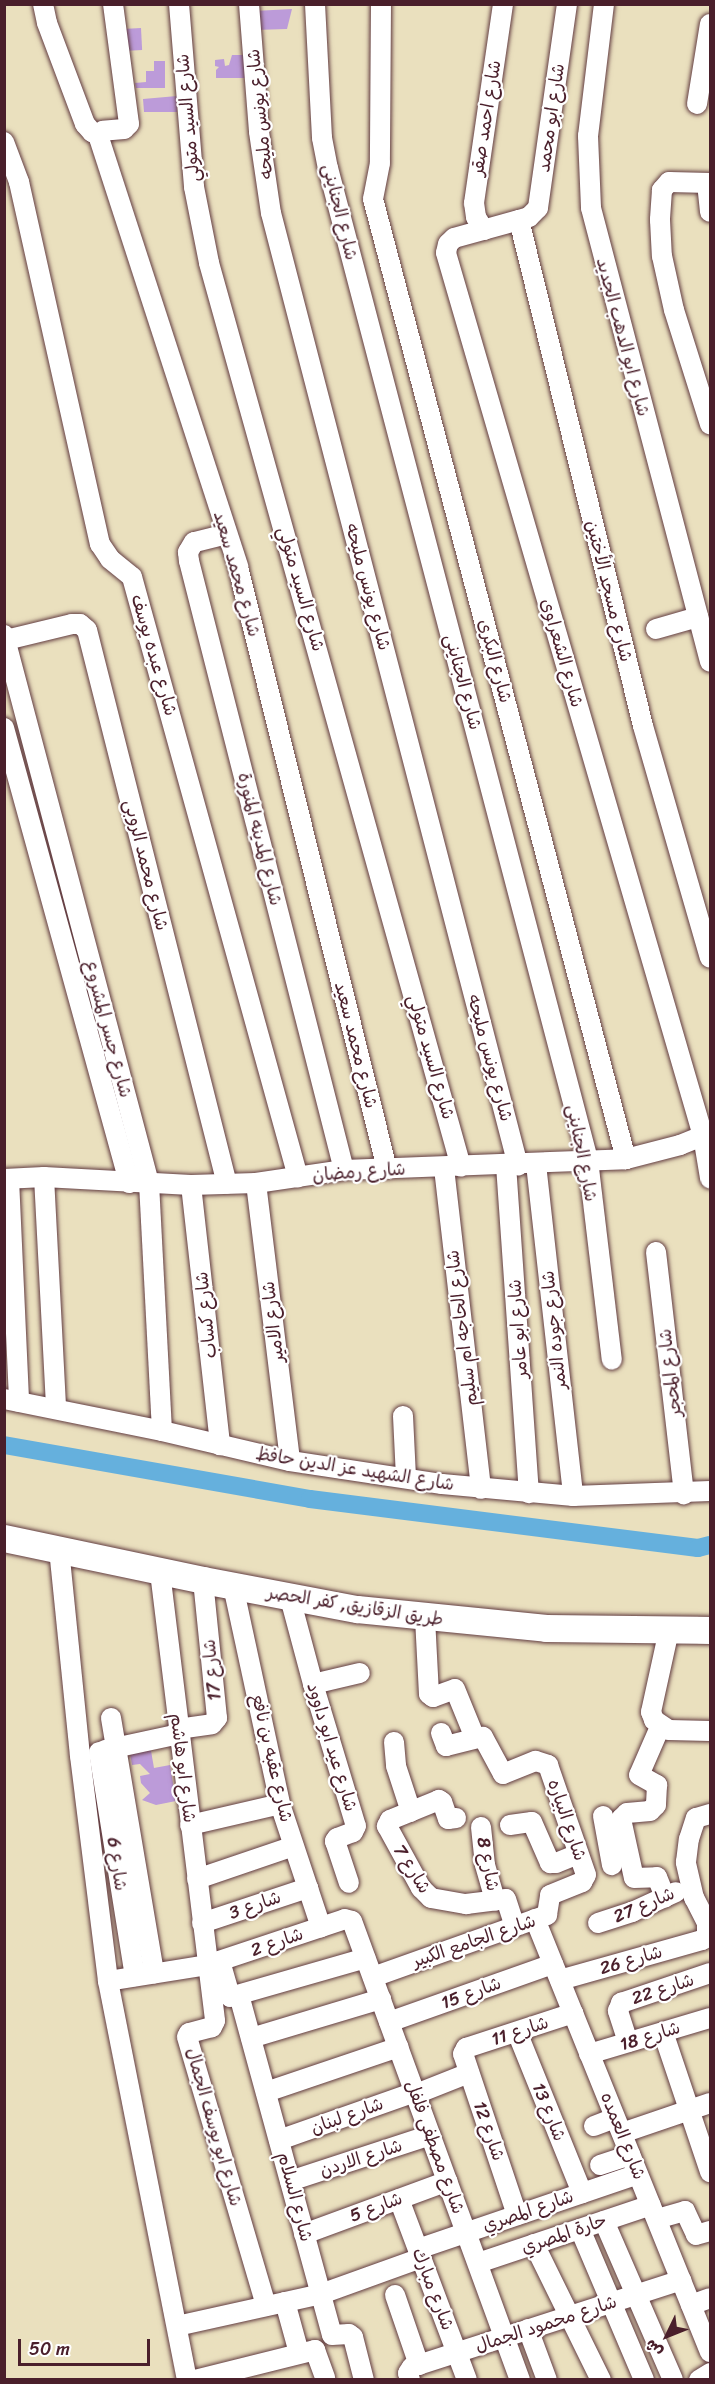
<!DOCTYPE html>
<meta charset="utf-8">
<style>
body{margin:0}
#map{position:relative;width:715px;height:2384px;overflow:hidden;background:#eae0be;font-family:Sriracha,"Playpen Sans Arabic",sans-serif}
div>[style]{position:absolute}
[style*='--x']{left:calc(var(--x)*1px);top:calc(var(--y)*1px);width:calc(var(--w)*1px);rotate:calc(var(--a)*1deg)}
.canal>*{height:18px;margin:-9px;padding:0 9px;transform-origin:9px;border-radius:9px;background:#65b0dd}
.building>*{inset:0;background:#bc9bd9;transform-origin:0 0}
.roads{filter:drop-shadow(0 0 2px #623c41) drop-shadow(0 0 2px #623c41)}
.minor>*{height:20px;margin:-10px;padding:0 10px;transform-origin:10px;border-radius:10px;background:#fff}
.secondary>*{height:27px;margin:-13.5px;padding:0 13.5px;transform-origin:13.5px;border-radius:13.5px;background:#fff}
span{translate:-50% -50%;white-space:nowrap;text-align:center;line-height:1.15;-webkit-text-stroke:4.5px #fff;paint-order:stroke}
.street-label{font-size:18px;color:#4a1f2b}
.frame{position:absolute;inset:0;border:6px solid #4a1f2b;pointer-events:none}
.north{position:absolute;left:637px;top:2306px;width:60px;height:60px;-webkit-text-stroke:4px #fff;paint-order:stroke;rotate:227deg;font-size:16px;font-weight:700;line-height:24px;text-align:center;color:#4a1f2b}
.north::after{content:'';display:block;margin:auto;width:21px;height:27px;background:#4a1f2b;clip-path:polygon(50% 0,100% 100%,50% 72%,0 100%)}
.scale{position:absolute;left:18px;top:2339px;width:132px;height:27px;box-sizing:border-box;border:3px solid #4a1f2b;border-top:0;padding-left:8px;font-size:18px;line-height:21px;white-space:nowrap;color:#4a1f2b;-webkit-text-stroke:4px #fff;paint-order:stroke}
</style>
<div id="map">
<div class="canal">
<i style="--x:4;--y:1445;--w:311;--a:10"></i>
<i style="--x:310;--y:1499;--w:391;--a:7.2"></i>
<i style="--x:698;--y:1548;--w:12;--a:-14"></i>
</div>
<div class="building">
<i style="clip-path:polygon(292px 9px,287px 29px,255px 30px,254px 11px)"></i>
<i style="left:141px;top:28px;width:22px;height:23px;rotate:87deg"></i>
<i style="clip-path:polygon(232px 55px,246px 55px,246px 78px,216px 78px,216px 70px,219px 67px,215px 66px,215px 60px,224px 59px,225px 66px,229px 65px)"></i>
<i style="clip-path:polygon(154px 61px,165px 61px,165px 88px,136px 88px,135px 83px,146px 82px,146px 71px,154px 71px)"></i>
<i style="clip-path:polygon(177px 96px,177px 112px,144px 112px,143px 99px)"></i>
<i style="clip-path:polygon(150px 1745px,154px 1768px,170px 1765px,176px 1801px,156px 1805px,142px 1800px,150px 1793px,141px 1783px,140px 1776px,150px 1774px,140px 1764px,132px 1765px,129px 1748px)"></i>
</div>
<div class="roads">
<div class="minor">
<i style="--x:43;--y:4;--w:19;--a:78"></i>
<i style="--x:47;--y:23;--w:108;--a:69.4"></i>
<i style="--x:85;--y:124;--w:11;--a:49"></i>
<i style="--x:92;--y:132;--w:8;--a:23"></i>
<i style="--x:113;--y:4;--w:121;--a:82.4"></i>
<i style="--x:129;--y:124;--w:7;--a:135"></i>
<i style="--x:124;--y:129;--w:21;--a:175"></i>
<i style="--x:103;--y:131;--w:8;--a:120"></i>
<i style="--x:99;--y:138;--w:451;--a:72"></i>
<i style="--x:238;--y:567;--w:620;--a:76.1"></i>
<i style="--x:179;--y:4;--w:184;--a:85.3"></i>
<i style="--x:194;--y:187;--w:77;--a:78.8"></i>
<i style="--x:209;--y:263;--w:938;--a:74.42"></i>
<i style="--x:249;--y:4;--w:128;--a:85.5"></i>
<i style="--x:259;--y:132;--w:82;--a:81.6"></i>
<i style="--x:271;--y:213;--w:984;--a:75.46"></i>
<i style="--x:315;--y:4;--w:134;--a:87"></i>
<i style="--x:322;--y:138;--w:31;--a:79"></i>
<i style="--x:328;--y:168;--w:1026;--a:75.31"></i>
<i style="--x:588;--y:1160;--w:201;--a:83.2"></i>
<i style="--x:381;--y:4;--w:159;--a:90.4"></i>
<i style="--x:380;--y:163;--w:37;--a:101"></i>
<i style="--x:373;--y:199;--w:993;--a:75.24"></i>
<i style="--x:567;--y:4;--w:206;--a:98.1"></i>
<i style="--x:538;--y:208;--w:13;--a:135"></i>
<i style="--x:529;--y:217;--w:10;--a:163"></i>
<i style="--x:519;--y:220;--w:67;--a:164.5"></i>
<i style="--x:454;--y:238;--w:8;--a:135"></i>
<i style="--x:448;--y:244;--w:9;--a:103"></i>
<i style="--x:446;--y:253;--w:920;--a:73.77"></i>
<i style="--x:703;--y:1136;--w:43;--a:80.5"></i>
<i style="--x:604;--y:4;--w:133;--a:96.9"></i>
<i style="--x:588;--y:136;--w:72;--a:87.6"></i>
<i style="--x:591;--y:208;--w:469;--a:75.3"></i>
<i style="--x:697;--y:104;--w:81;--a:-80.8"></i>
<i style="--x:4;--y:142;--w:43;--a:69.4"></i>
<i style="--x:19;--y:182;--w:371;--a:77.4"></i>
<i style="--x:100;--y:544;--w:18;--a:56"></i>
<i style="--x:110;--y:559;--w:28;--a:39"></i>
<i style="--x:132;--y:577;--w:623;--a:74.54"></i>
<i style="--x:707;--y:183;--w:29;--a:84"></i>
<i style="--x:710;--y:183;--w:41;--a:-178.6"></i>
<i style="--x:669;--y:182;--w:11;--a:131"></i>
<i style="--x:662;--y:190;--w:30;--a:94"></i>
<i style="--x:660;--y:220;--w:36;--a:87"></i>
<i style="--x:662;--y:256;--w:55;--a:77.5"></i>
<i style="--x:674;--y:310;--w:120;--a:72.5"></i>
<i style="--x:519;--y:220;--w:521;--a:76.23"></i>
<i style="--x:643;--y:726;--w:241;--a:73.9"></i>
<i style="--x:484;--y:230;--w:15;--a:-122"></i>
<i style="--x:476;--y:217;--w:14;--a:-98"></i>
<i style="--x:474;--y:203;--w:201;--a:-81.7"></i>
<i style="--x:227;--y:534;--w:34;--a:166"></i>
<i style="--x:194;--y:542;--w:12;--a:121"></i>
<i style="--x:188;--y:552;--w:9;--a:84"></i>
<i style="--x:189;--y:561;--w:628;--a:75.72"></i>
<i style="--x:656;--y:629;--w:44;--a:-15.9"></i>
<i style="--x:4;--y:635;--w:567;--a:75.18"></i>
<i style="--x:149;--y:1183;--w:248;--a:87"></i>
<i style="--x:6;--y:640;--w:68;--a:-13.6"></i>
<i style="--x:72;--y:624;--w:8;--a:0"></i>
<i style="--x:80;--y:624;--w:9;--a:41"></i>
<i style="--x:87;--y:630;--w:571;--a:75.82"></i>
<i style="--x:4;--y:728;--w:472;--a:74.6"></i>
<i style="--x:536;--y:1164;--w:334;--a:83.6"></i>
<i style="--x:506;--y:1165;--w:329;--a:86"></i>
<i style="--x:444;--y:1168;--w:323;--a:83.4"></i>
<i style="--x:44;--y:1177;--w:232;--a:87"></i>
<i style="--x:4;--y:1179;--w:40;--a:-2.9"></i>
<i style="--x:44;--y:1177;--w:147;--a:3.1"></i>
<i style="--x:191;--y:1185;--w:65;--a:-1.8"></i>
<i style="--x:256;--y:1183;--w:89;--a:-8.4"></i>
<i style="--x:344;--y:1170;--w:282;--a:-2.2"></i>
<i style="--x:626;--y:1159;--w:56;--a:-14.5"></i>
<i style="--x:680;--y:1145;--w:32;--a:-22"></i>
<i style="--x:9;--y:1179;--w:223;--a:87.4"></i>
<i style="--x:256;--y:1183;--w:280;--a:83"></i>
<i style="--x:191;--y:1185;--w:262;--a:83.6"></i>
<i style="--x:656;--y:1252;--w:244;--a:83.4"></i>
<i style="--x:4;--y:1399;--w:161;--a:11.4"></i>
<i style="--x:162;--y:1431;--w:131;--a:13.2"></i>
<i style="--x:290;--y:1461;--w:154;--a:8.6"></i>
<i style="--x:442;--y:1484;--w:132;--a:5.2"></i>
<i style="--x:573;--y:1496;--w:137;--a:-2.1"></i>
<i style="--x:403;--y:1416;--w:62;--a:87.2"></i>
<i style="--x:59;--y:1549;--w:208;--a:84.2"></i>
<i style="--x:80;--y:1756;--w:227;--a:82.9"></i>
<i style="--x:108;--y:1981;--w:407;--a:78.8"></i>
<i style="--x:160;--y:1572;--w:452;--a:83"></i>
<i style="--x:215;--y:2021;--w:7;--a:117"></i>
<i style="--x:212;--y:2027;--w:24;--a:165"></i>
<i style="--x:189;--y:2033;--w:4;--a:117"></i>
<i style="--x:187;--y:2037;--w:280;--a:73.6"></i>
<i style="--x:233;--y:1586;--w:223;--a:77.8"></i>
<i style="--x:280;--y:1804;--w:130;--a:71.6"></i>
<i style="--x:290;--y:1598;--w:89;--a:75"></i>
<i style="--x:313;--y:1684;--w:148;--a:73.2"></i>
<i style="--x:356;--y:1826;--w:7;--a:117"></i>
<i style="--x:353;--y:1832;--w:17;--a:159"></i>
<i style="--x:337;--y:1838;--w:4;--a:124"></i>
<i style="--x:335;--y:1841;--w:44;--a:71.6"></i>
<i style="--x:425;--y:1618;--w:76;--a:87"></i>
<i style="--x:429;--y:1694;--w:5;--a:37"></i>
<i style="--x:433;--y:1697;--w:23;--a:-20"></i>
<i style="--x:455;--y:1689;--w:53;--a:67.8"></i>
<i style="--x:669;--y:1630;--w:84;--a:102.4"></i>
<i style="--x:651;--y:1712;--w:9;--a:69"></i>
<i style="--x:654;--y:1720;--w:18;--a:34"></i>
<i style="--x:669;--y:1730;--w:41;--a:1.4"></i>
<i style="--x:313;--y:1684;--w:48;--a:-13.2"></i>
<i style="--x:111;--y:1718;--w:259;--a:80.4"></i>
<i style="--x:660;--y:1727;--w:52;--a:113.6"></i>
<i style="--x:639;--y:1775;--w:21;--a:29"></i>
<i style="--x:657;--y:1785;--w:20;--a:93"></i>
<i style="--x:656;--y:1805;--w:8;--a:135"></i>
<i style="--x:650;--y:1811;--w:23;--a:175"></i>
<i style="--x:627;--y:1813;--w:8;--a:135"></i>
<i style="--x:621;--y:1819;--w:60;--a:77.6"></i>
<i style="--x:634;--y:1878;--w:23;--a:-2"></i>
<i style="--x:657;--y:1877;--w:22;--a:68"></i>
<i style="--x:178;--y:1729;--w:34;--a:-8"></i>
<i style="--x:212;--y:1724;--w:8;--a:-50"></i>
<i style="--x:217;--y:1718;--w:139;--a:-95.8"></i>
<i style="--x:441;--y:1733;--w:14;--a:69"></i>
<i style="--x:446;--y:1746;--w:38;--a:-14"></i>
<i style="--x:483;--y:1737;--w:42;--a:61.6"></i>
<i style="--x:503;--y:1774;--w:35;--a:-22"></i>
<i style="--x:536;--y:1761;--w:13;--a:18"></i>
<i style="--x:548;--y:1765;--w:116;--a:70.9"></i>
<i style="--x:394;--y:1742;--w:24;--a:85"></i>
<i style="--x:396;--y:1766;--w:48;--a:71.9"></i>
<i style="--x:105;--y:1750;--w:76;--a:-12.2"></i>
<i style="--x:99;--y:1752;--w:227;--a:80.9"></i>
<i style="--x:603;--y:1816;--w:50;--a:79.6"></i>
<i style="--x:456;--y:1818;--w:8;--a:173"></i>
<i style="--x:448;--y:1819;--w:18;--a:-109"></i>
<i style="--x:442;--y:1802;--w:4;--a:-146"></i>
<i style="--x:439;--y:1800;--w:53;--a:157.8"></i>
<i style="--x:390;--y:1820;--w:7;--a:117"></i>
<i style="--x:387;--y:1826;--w:71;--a:61.3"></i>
<i style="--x:421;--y:1888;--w:14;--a:45"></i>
<i style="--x:431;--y:1898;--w:36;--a:10"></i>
<i style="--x:466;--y:1904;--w:40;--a:-7.1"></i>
<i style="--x:506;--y:1899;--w:29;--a:72"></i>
<i style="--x:190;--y:1825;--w:92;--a:-13.1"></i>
<i style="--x:510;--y:1825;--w:22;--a:-8"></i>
<i style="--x:532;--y:1822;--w:45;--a:66.3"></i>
<i style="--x:550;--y:1863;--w:6;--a:0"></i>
<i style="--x:556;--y:1863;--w:24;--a:-22"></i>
<i style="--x:481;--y:1827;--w:38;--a:84"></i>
<i style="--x:485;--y:1865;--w:37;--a:74"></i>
<i style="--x:197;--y:1879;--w:102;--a:-18.8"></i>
<i style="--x:535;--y:1919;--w:467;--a:68"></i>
<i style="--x:202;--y:1923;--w:112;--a:-18.3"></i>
<i style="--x:598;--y:1923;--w:36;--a:-18"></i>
<i style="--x:632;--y:1912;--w:48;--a:-24.4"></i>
<i style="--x:220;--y:1961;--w:37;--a:74"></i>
<i style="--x:230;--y:1997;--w:141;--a:-16"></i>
<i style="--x:373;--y:1977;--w:185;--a:-19.6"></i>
<i style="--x:547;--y:1915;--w:20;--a:-81"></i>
<i style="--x:550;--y:1895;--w:35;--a:-22"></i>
<i style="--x:582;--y:1882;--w:8;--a:-60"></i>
<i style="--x:560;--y:1980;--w:148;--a:-15.7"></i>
<i style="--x:702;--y:1940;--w:6;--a:-39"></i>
<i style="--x:707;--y:1936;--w:13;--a:-90"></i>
<i style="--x:707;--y:1923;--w:28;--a:-117"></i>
<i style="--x:694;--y:1898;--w:37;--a:-103"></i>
<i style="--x:686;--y:1862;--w:23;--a:-83"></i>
<i style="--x:689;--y:1839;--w:22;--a:-72"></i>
<i style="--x:696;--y:1818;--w:15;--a:-16"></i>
<i style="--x:108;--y:1981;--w:100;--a:-9.2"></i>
<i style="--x:207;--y:1965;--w:145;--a:-18.4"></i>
<i style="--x:345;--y:1919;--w:7;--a:16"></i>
<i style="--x:352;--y:1921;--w:489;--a:69.9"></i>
<i style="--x:239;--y:1995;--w:352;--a:74.7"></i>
<i style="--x:332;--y:2335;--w:17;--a:-3"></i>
<i style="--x:349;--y:2334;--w:5;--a:37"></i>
<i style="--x:353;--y:2337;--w:44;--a:75.7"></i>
<i style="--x:389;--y:2022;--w:174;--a:-19.5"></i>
<i style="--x:517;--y:2032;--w:174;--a:68"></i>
<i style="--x:663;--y:2032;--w:148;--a:71.4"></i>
<i style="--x:251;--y:2038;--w:136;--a:-16.7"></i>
<i style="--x:628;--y:2042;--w:33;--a:-108"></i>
<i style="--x:618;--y:2011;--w:9;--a:-69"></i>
<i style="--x:621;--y:2003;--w:94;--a:-18.6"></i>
<i style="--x:589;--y:2054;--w:126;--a:-16.6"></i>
<i style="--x:266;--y:2092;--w:140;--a:-18.7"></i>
<i style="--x:416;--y:2094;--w:57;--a:-21.6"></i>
<i style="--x:594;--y:2126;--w:22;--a:-21"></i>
<i style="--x:622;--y:2133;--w:93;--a:-18.8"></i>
<i style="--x:279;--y:2140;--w:144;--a:-19.4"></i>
<i style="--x:600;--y:2165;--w:32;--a:-18"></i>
<i style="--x:290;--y:2181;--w:148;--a:-18.1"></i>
<i style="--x:399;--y:2199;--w:193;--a:69.4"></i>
<i style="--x:517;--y:2215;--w:170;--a:-108.5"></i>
<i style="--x:463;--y:2054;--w:7;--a:-63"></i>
<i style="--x:466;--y:2048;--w:113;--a:-18.1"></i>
<i style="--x:657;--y:2219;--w:29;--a:-16"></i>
<i style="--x:685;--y:2211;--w:26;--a:65"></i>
<i style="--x:696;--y:2235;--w:15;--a:-16"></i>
<i style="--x:604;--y:2221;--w:173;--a:66.5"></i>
<i style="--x:580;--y:2229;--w:164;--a:67"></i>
<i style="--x:304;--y:2234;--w:153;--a:-20.2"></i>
<i style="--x:534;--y:2244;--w:152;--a:63.8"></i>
<i style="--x:418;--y:2249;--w:232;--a:-18.8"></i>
<i style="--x:478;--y:2263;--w:182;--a:-18.5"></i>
<i style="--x:395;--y:2295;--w:74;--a:71.1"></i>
<i style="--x:285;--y:2302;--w:53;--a:74.6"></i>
<i style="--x:691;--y:2305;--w:20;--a:-20"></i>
<i style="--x:177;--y:2326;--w:148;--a:-12.5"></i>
<i style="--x:321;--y:2294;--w:106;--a:-19.8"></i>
<i style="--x:528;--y:2329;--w:54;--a:69.6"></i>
<i style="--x:195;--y:2380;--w:124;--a:-14"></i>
<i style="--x:315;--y:2350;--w:30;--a:70"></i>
<i style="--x:410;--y:2380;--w:7;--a:-106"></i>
<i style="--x:408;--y:2373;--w:7;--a:-56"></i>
<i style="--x:412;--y:2367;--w:283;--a:-17.9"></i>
<i style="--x:699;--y:2380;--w:13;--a:-32"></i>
</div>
<div class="secondary">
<i style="--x:4;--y:1538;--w:203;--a:11.9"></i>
<i style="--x:203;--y:1580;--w:157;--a:10.7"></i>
<i style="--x:357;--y:1609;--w:190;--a:5.7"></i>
<i style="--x:546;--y:1628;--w:164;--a:0.7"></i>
</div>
</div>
<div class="street-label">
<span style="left:260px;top:114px;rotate:-96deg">شارع يونس مليحه</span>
<span style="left:188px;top:118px;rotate:-95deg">شارع السيد متولي</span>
<span style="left:486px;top:118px;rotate:-81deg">شارع احمد صقر</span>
<span style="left:551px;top:118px;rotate:-82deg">شارع ابو محمد</span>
<span style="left:340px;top:212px;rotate:76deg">شارع الجناينى</span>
<span style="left:623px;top:337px;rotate:75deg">شارع ابو الدهب الجديد</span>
<span style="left:237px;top:574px;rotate:74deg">شارع محمد سعيد</span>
<span style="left:368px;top:587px;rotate:75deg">شارع يونس مليحه</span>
<span style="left:301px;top:589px;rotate:74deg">شارع السيد متولي</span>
<span style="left:609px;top:591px;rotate:76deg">شارع مسجد الأختين</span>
<span style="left:562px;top:653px;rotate:74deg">شارع الشعراوى</span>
<span style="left:154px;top:655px;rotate:74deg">شارع عبده يوسف</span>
<span style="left:495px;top:661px;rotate:75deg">شارع البكرى</span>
<span style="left:463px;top:682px;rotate:75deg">شارع الجناينى</span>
<span style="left:260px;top:839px;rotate:76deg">شارع المدينه المنورة</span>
<span style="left:146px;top:865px;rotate:76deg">شارع محمد الروبى</span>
<span style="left:108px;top:1029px;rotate:75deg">شارع جسر المشروع</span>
<span style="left:356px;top:1045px;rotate:76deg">شارع محمد سعيد</span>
<span style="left:431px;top:1057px;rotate:74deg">شارع السيد متولي</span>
<span style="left:490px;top:1058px;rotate:75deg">شارع يونس مليحه</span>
<span style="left:582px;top:1153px;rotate:79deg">شارع الجناينى</span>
<span style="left:359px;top:1172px;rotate:-4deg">شارع رمضان</span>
<span style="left:206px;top:1315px;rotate:-96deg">شارع كساب</span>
<span style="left:273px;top:1322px;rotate:-97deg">شارع الامير</span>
<span style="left:462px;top:1328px;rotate:-97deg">شارع الحاجه ام سليم</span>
<span style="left:518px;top:1329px;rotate:-94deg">شارع ابو عامر</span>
<span style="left:554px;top:1330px;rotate:-96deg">شارع جوده النمر</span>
<span style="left:670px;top:1373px;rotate:-97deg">شارع المحجر</span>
<span style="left:355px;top:1469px;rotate:9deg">شارع الشهيد عز الدين حافظ</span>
<span style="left:355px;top:1606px;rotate:9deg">طريق الزقازيق, كفر الحصر</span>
<span style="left:212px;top:1670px;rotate:-96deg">شارع 17</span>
<span style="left:332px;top:1747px;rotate:73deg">شارع عيد ابو داوود</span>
<span style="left:272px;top:1758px;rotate:77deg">شارع عقبه بن نافع</span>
<span style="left:183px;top:1768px;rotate:83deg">شارع ابو هاشم</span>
<span style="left:567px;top:1820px;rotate:71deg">شارع البياره</span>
<span style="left:117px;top:1864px;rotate:81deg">شارع 6</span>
<span style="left:488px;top:1864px;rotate:79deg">شارع 8</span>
<span style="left:412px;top:1869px;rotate:58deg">شارع 7</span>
<span style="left:255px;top:1905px;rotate:-19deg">شارع 3</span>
<span style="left:644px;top:1905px;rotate:-23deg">شارع 27</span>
<span style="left:474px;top:1941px;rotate:-19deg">شارع الجامع الكبير</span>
<span style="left:277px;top:1942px;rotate:-19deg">شارع 2</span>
<span style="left:631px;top:1960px;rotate:-16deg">شارع 26</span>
<span style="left:663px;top:1989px;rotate:-18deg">شارع 22</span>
<span style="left:471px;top:1993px;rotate:-20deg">شارع 15</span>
<span style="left:520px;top:2031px;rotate:-18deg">شارع 11</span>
<span style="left:650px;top:2036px;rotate:-17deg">شارع 18</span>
<span style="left:549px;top:2112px;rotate:68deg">شارع 13</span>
<span style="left:347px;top:2116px;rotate:-20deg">شارع لبنان</span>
<span style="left:214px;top:2127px;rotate:74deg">شارع ابو يوسف الجمال</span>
<span style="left:489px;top:2131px;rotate:71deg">شارع 12</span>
<span style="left:623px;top:2136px;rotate:68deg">شارع العمده</span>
<span style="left:435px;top:2147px;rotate:70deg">شارع مصطفى فلفل</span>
<span style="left:361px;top:2158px;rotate:-18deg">شارع الاردن</span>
<span style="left:295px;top:2197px;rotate:75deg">شارع السلام</span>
<span style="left:376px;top:2207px;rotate:-20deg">شارع 5</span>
<span style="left:528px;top:2211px;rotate:-19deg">شارع المصري</span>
<span style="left:564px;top:2234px;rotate:-19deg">حارة المصري</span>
<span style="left:433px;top:2289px;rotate:69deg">شارع مبارك</span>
<span style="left:546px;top:2324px;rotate:-18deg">شارع محمود الجمال</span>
</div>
<div class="frame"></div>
<div class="north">ش</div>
<div class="scale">50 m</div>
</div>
